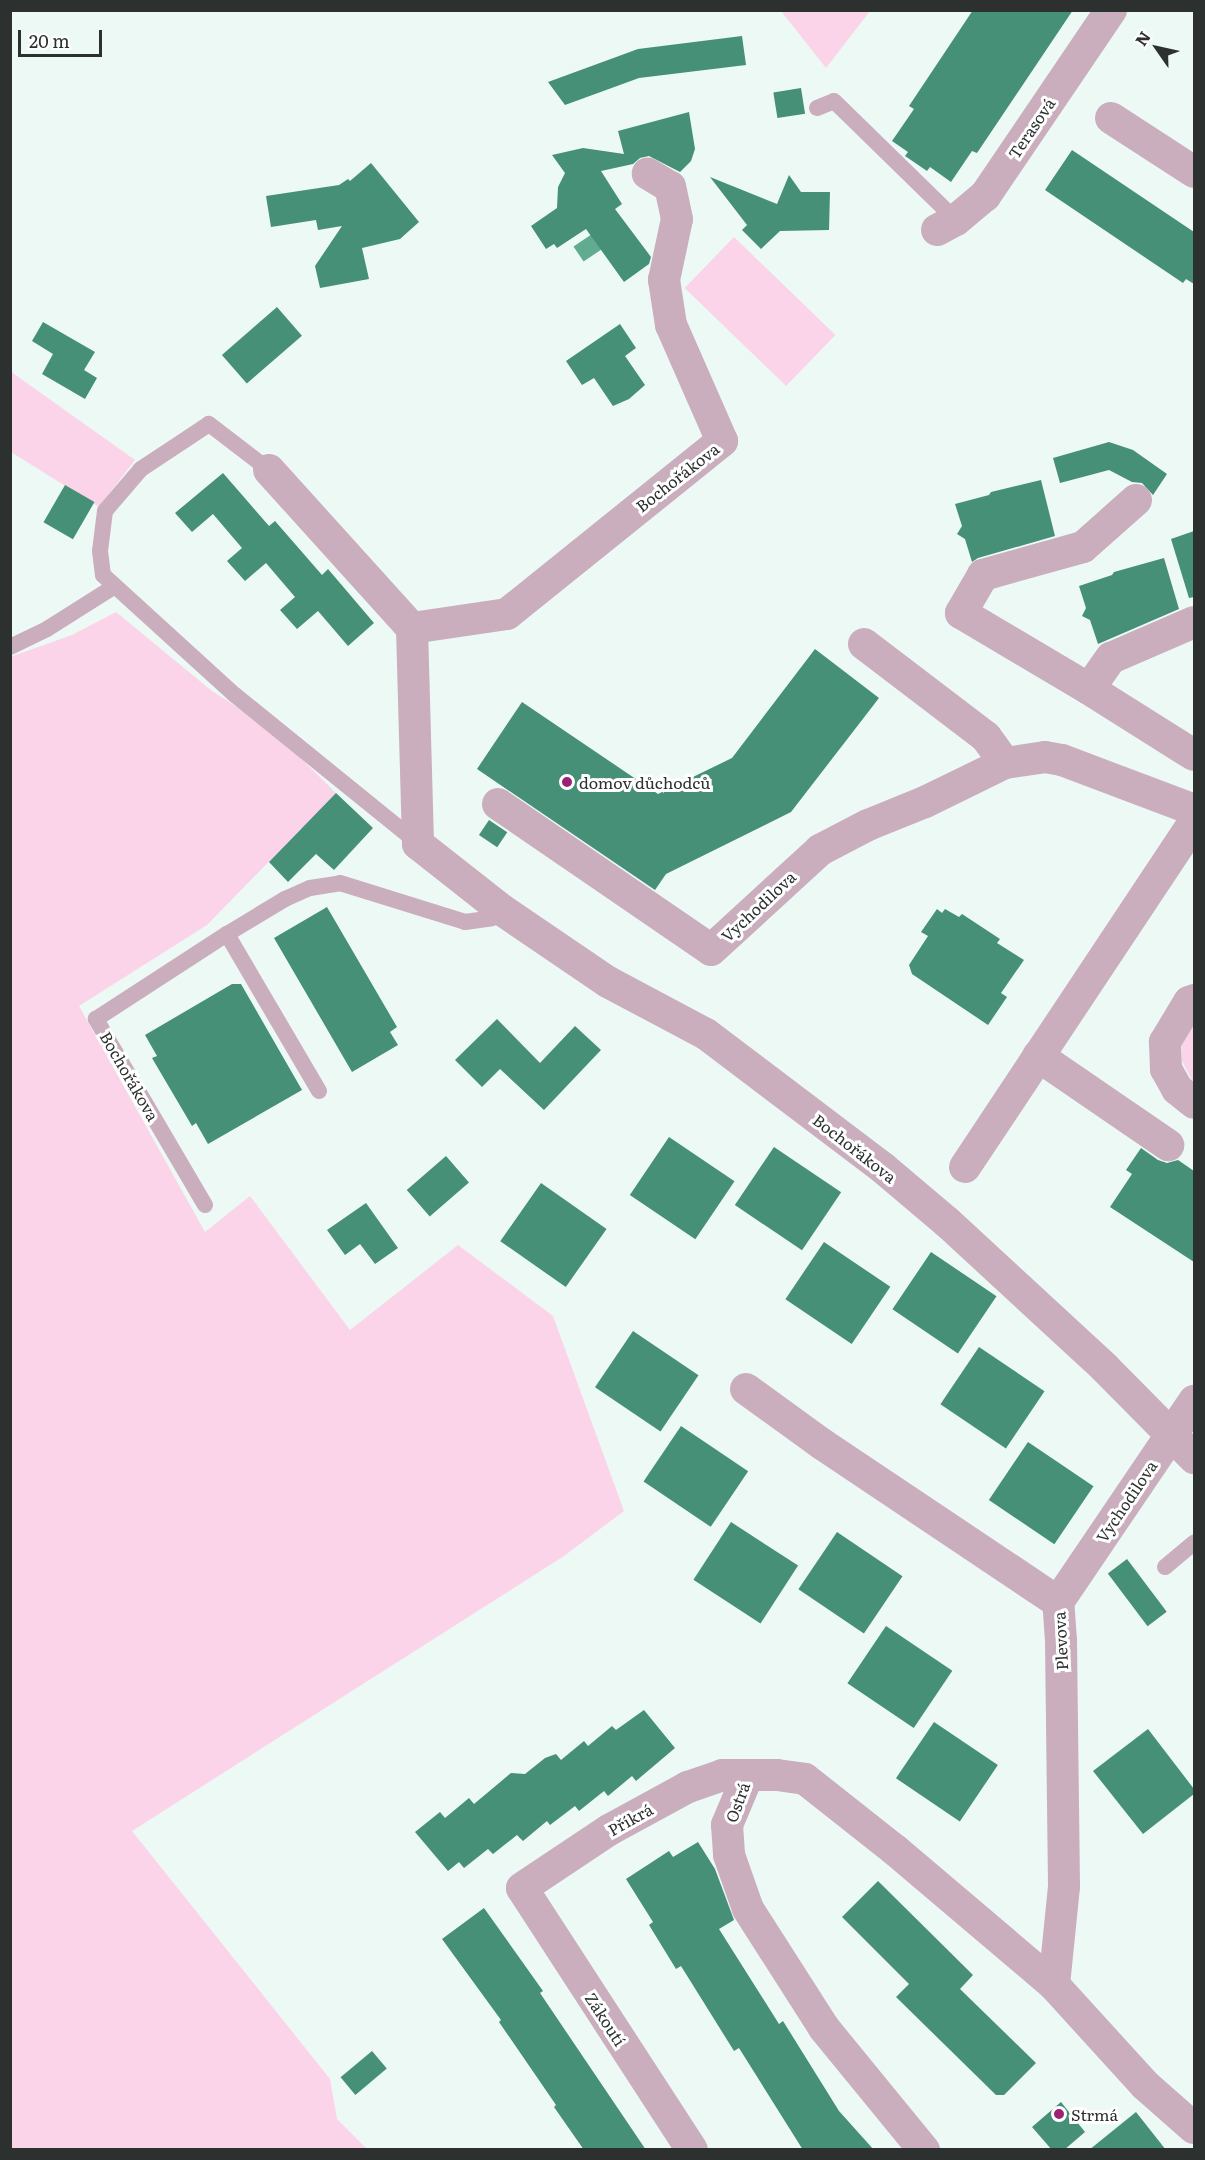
<!DOCTYPE html>
<meta charset="utf-8">
<style>
body{margin:0}
#map{position:relative;width:1205px;height:2160px;overflow:hidden;background:#edf9f4;font-family:Literata,serif}
div>[style]{position:absolute}
[style*='--x']{left:calc(var(--x)*1px);top:calc(var(--y)*1px);width:calc(var(--w)*1px);rotate:calc(var(--a)*1deg)}
.green>*{inset:0;background:#fbd4ea;transform-origin:0 0}
.water>*{inset:0;background:#61ac91;transform-origin:0 0}
.building>*{inset:0;background:#459076;transform-origin:0 0}
.service>*{height:16px;margin:-8px;padding:0 8px;transform-origin:8px;border-radius:8px;background:#caaebe}
.minor>*{height:32px;margin:-16px;padding:0 16px;transform-origin:16px;border-radius:16px;background:#caaebe}
.dots>*{width:16px;height:16px;translate:-50% -50%;box-sizing:border-box;border:3px solid #fff;border-radius:50%}
span{translate:-50% -50%;white-space:nowrap;text-align:center;line-height:1.15;-webkit-text-stroke:6px #fff;paint-order:stroke}
.street-label{font-size:16px;color:#2c312f}
.poi-label{font-size:16px;color:#2c312f}
.left{translate:0 -50%;text-align:left}
.frame{position:absolute;inset:0;border:12px solid #2c312f;pointer-events:none}
.north{position:absolute;left:1127px;top:18px;width:60px;height:60px;-webkit-text-stroke:4px #fff;paint-order:stroke;rotate:304deg;font-size:16px;font-weight:700;line-height:24px;text-align:center;color:#2c312f}
.north::after{content:'';display:block;margin:auto;width:21px;height:27px;background:#2c312f;clip-path:polygon(50% 0,100% 100%,50% 72%,0 100%)}
.scale{position:absolute;left:18px;top:30px;width:84px;height:27px;box-sizing:border-box;border:3px solid #2c312f;border-top:0;padding-left:8px;font-size:18px;line-height:21px;white-space:nowrap;color:#2c312f;-webkit-text-stroke:4px #fff;paint-order:stroke}
</style>
<div id="map">
<div class="green">
<i style="clip-path:polygon(781px 11px,870px 11px,826px 68px)"></i>
<i style="left:734px;top:237px;width:141px;height:71px;rotate:44deg"></i>
<i style="clip-path:polygon(10px 371px,135px 460px,99px 507px,11px 452px)"></i>
<i style="clip-path:polygon(116px 612px,212px 691px,270px 728px,336px 793px,207px 925px,79px 1006px,205px 1232px,250px 1196px,350px 1330px,458px 1245px,553px 1316px,624px 1511px,564px 1556px,132px 1831px,330px 2079px,337px 2119px,367px 2149px,11px 2149px,10px 657px,72px 635px)"></i>
<i style="clip-path:polygon(1194px 1023px,1194px 1084px,1182px 1061px,1182px 1044px)"></i>
</div>
<div class="water">
<i style="left:610px;top:222px;width:18px;height:44px;rotate:56deg"></i>
</div>
<div class="building">
<i style="clip-path:polygon(973px 10px,1073px 10px,977px 153px,972px 151px,951px 182px,930px 167px,927px 171px,908px 158px,905px 156px,908px 152px,892px 141px,914px 109px,909px 106px)"></i>
<i style="clip-path:polygon(742px 36px,746px 65px,639px 78px,565px 105px,548px 82px,638px 49px)"></i>
<i style="left:801px;top:88px;width:26px;height:28px;rotate:81deg"></i>
<i style="clip-path:polygon(689px 112px,695px 149px,691px 161px,680px 172px,649px 156px,640px 158px,633px 164px,601px 171px,622px 204px,615px 209px,651px 257px,649px 264px,624px 282px,586px 229px,557px 248px,554px 244px,546px 249px,531px 226px,557px 208px,558px 187px,565px 173px,552px 155px,583px 148px,624px 154px,618px 131px)"></i>
<i style="clip-path:polygon(1072px 150px,1194px 232px,1194px 284px,1186px 279px,1183px 283px,1045px 190px)"></i>
<i style="clip-path:polygon(371px 163px,419px 222px,400px 239px,362px 248px,369px 279px,320px 288px,315px 266px,342px 226px,318px 230px,316px 220px,271px 227px,266px 196px,339px 185px,348px 179px,350px 181px)"></i>
<i style="clip-path:polygon(789px 175px,801px 192px,830px 192px,829px 230px,780px 231px,761px 249px,742px 230px,747px 225px,710px 177px,777px 204px)"></i>
<i style="left:277px;top:307px;width:38px;height:73px;rotate:49deg"></i>
<i style="clip-path:polygon(43px 322px,95px 352px,84px 370px,97px 378px,85px 399px,42px 374px,53px 354px,32px 341px)"></i>
<i style="clip-path:polygon(620px 324px,636px 348px,625px 356px,645px 385px,629px 399px,613px 406px,594px 378px,582px 385px,566px 361px)"></i>
<i style="clip-path:polygon(1109px 442px,1133px 450px,1167px 474px,1153px 495px,1142px 483px,1132px 482px,1109px 470px,1060px 483px,1053px 458px)"></i>
<i style="clip-path:polygon(223px 473px,269px 526px,275px 521px,322px 575px,328px 569px,374px 623px,348px 646px,318px 611px,297px 629px,280px 610px,295px 597px,266px 563px,245px 581px,227px 561px,242px 548px,213px 514px,192px 532px,175px 513px)"></i>
<i style="clip-path:polygon(1041px 480px,1055px 536px,978px 558px,972px 562px,965px 539px,957px 534px,962px 526px,955px 504px,989px 495px,991px 492px)"></i>
<i style="left:65px;top:485px;width:34px;height:43px;rotate:30deg"></i>
<i style="clip-path:polygon(1194px 531px,1194px 597px,1189px 598px,1171px 539px)"></i>
<i style="clip-path:polygon(1164px 558px,1179px 609px,1098px 644px,1090px 620px,1082px 616px,1086px 608px,1079px 586px,1112px 575px,1114px 572px)"></i>
<i style="clip-path:polygon(815px 649px,879px 698px,791px 812px,666px 874px,655px 890px,477px 769px,522px 702px,658px 794px,732px 758px)"></i>
<i style="clip-path:polygon(336px 793px,373px 828px,334px 870px,316px 854px,288px 882px,269px 862px)"></i>
<i style="left:489px;top:820px;width:22px;height:18px;rotate:34deg"></i>
<i style="clip-path:polygon(327px 907px,397px 1027px,390px 1032px,398px 1045px,352px 1072px,274px 938px)"></i>
<i style="clip-path:polygon(937px 909px,942px 913px,945px 909px,959px 917px,962px 914px,1000px 939px,997px 943px,1024px 960px,1001px 993px,1007px 997px,988px 1025px,912px 974px,909px 965px,928px 936px,921px 932px)"></i>
<i style="clip-path:polygon(232px 984px,241px 984px,302px 1090px,208px 1144px,196px 1123px,192px 1126px,152px 1058px,157px 1056px,145px 1035px)"></i>
<i style="clip-path:polygon(497px 1019px,540px 1063px,575px 1026px,601px 1050px,544px 1110px,500px 1069px,482px 1087px,455px 1060px)"></i>
<i style="left:669px;top:1137px;width:79px;height:70px;rotate:34deg"></i>
<i style="left:774px;top:1147px;width:81px;height:70px;rotate:34deg"></i>
<i style="clip-path:polygon(1141px 1148px,1158px 1160px,1167px 1163px,1178px 1160px,1194px 1171px,1194px 1262px,1110px 1207px,1132px 1174px,1126px 1170px)"></i>
<i style="left:446px;top:1156px;width:35px;height:52px;rotate:49deg"></i>
<i style="left:541px;top:1183px;width:80px;height:71px;rotate:35deg"></i>
<i style="clip-path:polygon(366px 1203px,398px 1248px,375px 1264px,360px 1244px,345px 1255px,327px 1230px)"></i>
<i style="left:824px;top:1242px;width:80px;height:69px;rotate:34deg"></i>
<i style="left:931px;top:1252px;width:79px;height:69px;rotate:34deg"></i>
<i style="left:633px;top:1331px;width:79px;height:68px;rotate:34deg"></i>
<i style="left:979px;top:1347px;width:79px;height:69px;rotate:34deg"></i>
<i style="left:681px;top:1426px;width:81px;height:67px;rotate:34deg"></i>
<i style="left:1028px;top:1442px;width:79px;height:70px;rotate:34deg"></i>
<i style="left:731px;top:1522px;width:80px;height:69px;rotate:33deg"></i>
<i style="left:837px;top:1532px;width:79px;height:69px;rotate:34deg"></i>
<i style="left:1127px;top:1559px;width:66px;height:24px;rotate:53deg"></i>
<i style="left:886px;top:1626px;width:80px;height:69px;rotate:34deg"></i>
<i style="clip-path:polygon(644px 1710px,675px 1748px,636px 1781px,632px 1776px,608px 1796px,604px 1791px,579px 1811px,575px 1806px,550px 1825px,547px 1821px,523px 1841px,517px 1835px,493px 1854px,488px 1849px,464px 1868px,459px 1862px,448px 1871px,415px 1832px,440px 1812px,445px 1818px,469px 1798px,474px 1804px,511px 1773px,525px 1774px,545px 1758px,556px 1754px,561px 1760px,584px 1741px,588px 1746px,612px 1726px,616px 1730px)"></i>
<i style="left:934px;top:1722px;width:77px;height:68px;rotate:34deg"></i>
<i style="clip-path:polygon(1148px 1729px,1194px 1789px,1194px 1794px,1143px 1834px,1093px 1771px)"></i>
<i style="clip-path:polygon(698px 1842px,715px 1869px,734px 1920px,719px 1929px,779px 2024px,783px 2021px,839px 2111px,874px 2150px,803px 2150px,739px 2048px,734px 2051px,681px 1966px,676px 1969px,649px 1925px,653px 1922px,626px 1879px,669px 1851px,673px 1857px)"></i>
<i style="clip-path:polygon(878px 1881px,973px 1975px,960px 1989px,1036px 2063px,1004px 2095px,996px 2095px,896px 1997px,909px 1984px,842px 1917px)"></i>
<i style="clip-path:polygon(484px 1908px,543px 1991px,540px 1993px,646px 2150px,584px 2150px,554px 2107px,556px 2105px,499px 2022px,501px 2020px,442px 1939px)"></i>
<i style="left:372px;top:2051px;width:23px;height:41px;rotate:50deg"></i>
<i style="clip-path:polygon(1061px 2102px,1085px 2132px,1064px 2150px,1052px 2150px,1032px 2127px)"></i>
<i style="clip-path:polygon(1136px 2112px,1166px 2150px,1089px 2150px)"></i>
</div>
<div class="service">
<i style="--x:817;--y:108;--w:18;--a:-22"></i>
<i style="--x:834;--y:101;--w:170;--a:44.3"></i>
<i style="--x:269;--y:470;--w:76;--a:-142.5"></i>
<i style="--x:209;--y:424;--w:82;--a:146.5"></i>
<i style="--x:141;--y:469;--w:55;--a:130.6"></i>
<i style="--x:105;--y:511;--w:40;--a:97.1"></i>
<i style="--x:100;--y:551;--w:24;--a:83"></i>
<i style="--x:103;--y:575;--w:178;--a:42.3"></i>
<i style="--x:235;--y:695;--w:235;--a:39"></i>
<i style="--x:10;--y:647;--w:41;--a:-25.9"></i>
<i style="--x:47;--y:629;--w:80;--a:-32.3"></i>
<i style="--x:319;--y:1091;--w:182;--a:-120.4"></i>
<i style="--x:227;--y:934;--w:68;--a:-31.1"></i>
<i style="--x:285;--y:899;--w:27;--a:-24"></i>
<i style="--x:310;--y:888;--w:30;--a:-9"></i>
<i style="--x:340;--y:883;--w:131;--a:17.3"></i>
<i style="--x:465;--y:922;--w:27;--a:-8"></i>
<i style="--x:492;--y:918;--w:13;--a:-39"></i>
<i style="--x:205;--y:1205;--w:216;--a:-120.4"></i>
<i style="--x:96;--y:1019;--w:156;--a:-33"></i>
<i style="--x:1165;--y:1567;--w:38;--a:-40"></i>
</div>
<div class="minor">
<i style="--x:1111;--y:118;--w:99;--a:33"></i>
<i style="--x:937;--y:230;--w:21;--a:-28"></i>
<i style="--x:956;--y:220;--w:38;--a:-40"></i>
<i style="--x:985;--y:196;--w:225;--a:-55.9"></i>
<i style="--x:269;--y:470;--w:213;--a:47.9"></i>
<i style="--x:412;--y:628;--w:216;--a:88.4"></i>
<i style="--x:418;--y:844;--w:107;--a:38.2"></i>
<i style="--x:502;--y:910;--w:128;--a:34.2"></i>
<i style="--x:608;--y:982;--w:111;--a:28"></i>
<i style="--x:706;--y:1034;--w:222;--a:37.1"></i>
<i style="--x:883;--y:1168;--w:84;--a:40.2"></i>
<i style="--x:947;--y:1222;--w:215;--a:42.7"></i>
<i style="--x:1105;--y:1368;--w:127;--a:45.3"></i>
<i style="--x:1136;--y:500;--w:71;--a:138.4"></i>
<i style="--x:1083;--y:547;--w:104;--a:164.4"></i>
<i style="--x:983;--y:575;--w:44;--a:120.1"></i>
<i style="--x:961;--y:613;--w:149;--a:30.7"></i>
<i style="--x:1089;--y:689;--w:124;--a:32.2"></i>
<i style="--x:412;--y:628;--w:96;--a:-8.4"></i>
<i style="--x:507;--y:614;--w:276;--a:-38.8"></i>
<i style="--x:722;--y:441;--w:127;--a:-113.7"></i>
<i style="--x:671;--y:325;--w:46;--a:-98.8"></i>
<i style="--x:664;--y:280;--w:62;--a:-78"></i>
<i style="--x:677;--y:219;--w:33;--a:-102"></i>
<i style="--x:670;--y:187;--w:26;--a:-149"></i>
<i style="--x:864;--y:644;--w:153;--a:37.3"></i>
<i style="--x:986;--y:737;--w:32;--a:54"></i>
<i style="--x:1089;--y:689;--w:38;--a:-55"></i>
<i style="--x:1111;--y:658;--w:90;--a:-23.4"></i>
<i style="--x:498;--y:804;--w:258;--a:34.4"></i>
<i style="--x:711;--y:950;--w:148;--a:-42.5"></i>
<i style="--x:820;--y:850;--w:54;--a:-27.5"></i>
<i style="--x:868;--y:825;--w:61;--a:-22"></i>
<i style="--x:925;--y:802;--w:89;--a:-26"></i>
<i style="--x:1005;--y:763;--w:40;--a:-8.5"></i>
<i style="--x:1045;--y:757;--w:17;--a:10"></i>
<i style="--x:1062;--y:760;--w:141;--a:20.7"></i>
<i style="--x:1194;--y:1000;--w:5;--a:158"></i>
<i style="--x:1189;--y:1002;--w:47;--a:121"></i>
<i style="--x:1165;--y:1042;--w:27;--a:88"></i>
<i style="--x:1166;--y:1069;--w:23;--a:61"></i>
<i style="--x:1177;--y:1089;--w:22;--a:39"></i>
<i style="--x:1038;--y:1056;--w:158;--a:34.4"></i>
<i style="--x:965;--y:1167;--w:414;--a:-56.4"></i>
<i style="--x:746;--y:1389;--w:94;--a:35.9"></i>
<i style="--x:822;--y:1444;--w:284;--a:33.8"></i>
<i style="--x:1058;--y:1602;--w:243;--a:-55.9"></i>
<i style="--x:748;--y:1775;--w:54;--a:112.8"></i>
<i style="--x:727;--y:1825;--w:30;--a:86"></i>
<i style="--x:729;--y:1855;--w:57;--a:70.6"></i>
<i style="--x:748;--y:1909;--w:141;--a:57.4"></i>
<i style="--x:824;--y:2028;--w:158;--a:50.7"></i>
<i style="--x:1054;--y:1985;--w:100;--a:-84.2"></i>
<i style="--x:1064;--y:1886;--w:245;--a:-90.7"></i>
<i style="--x:1061;--y:1641;--w:39;--a:-94"></i>
<i style="--x:692;--y:2150;--w:312;--a:-123"></i>
<i style="--x:522;--y:1888;--w:105;--a:-33.7"></i>
<i style="--x:609;--y:1830;--w:90;--a:-28.6"></i>
<i style="--x:688;--y:1787;--w:36;--a:-19"></i>
<i style="--x:722;--y:1775;--w:55;--a:0"></i>
<i style="--x:777;--y:1775;--w:28;--a:8"></i>
<i style="--x:805;--y:1779;--w:115;--a:38.3"></i>
<i style="--x:895;--y:1850;--w:209;--a:40.3"></i>
<i style="--x:1054;--y:1985;--w:135;--a:47.7"></i>
<i style="--x:1145;--y:2085;--w:65;--a:41.3"></i>
</div>
<div class="dots">
<i style="left:567px;top:782px;background:#9d2177"></i>
<i style="left:1059px;top:2114px;background:#9d2177"></i>
</div>
<div class="street-label">
<span style="left:1031px;top:128px;rotate:-56deg">Terasová</span>
<span style="left:677px;top:477px;rotate:-38deg">Bochořákova</span>
<span style="left:758px;top:906px;rotate:-43deg">Vychodilova</span>
<span style="left:130px;top:1076px;rotate:60deg">Bochořákova</span>
<span style="left:855px;top:1148px;rotate:38deg">Bochořákova</span>
<span style="left:1126px;top:1501px;rotate:-56deg">Vychodilova</span>
<span style="left:1060px;top:1641px;rotate:-93deg">Plevova</span>
<span style="left:737px;top:1802px;rotate:-70deg">Ostrá</span>
<span style="left:630px;top:1819px;rotate:-29deg">Příkrá</span>
<span style="left:606px;top:2019px;rotate:57deg">Zákoutí</span>
</div>
<div class="poi-label">
<span class="left" style="left:579px;top:782px">domov důchodců</span>
<span class="left" style="left:1071px;top:2114px">Strmá</span>
</div>
<div class="frame"></div>
<div class="north">N</div>
<div class="scale">20 m</div>
</div>
